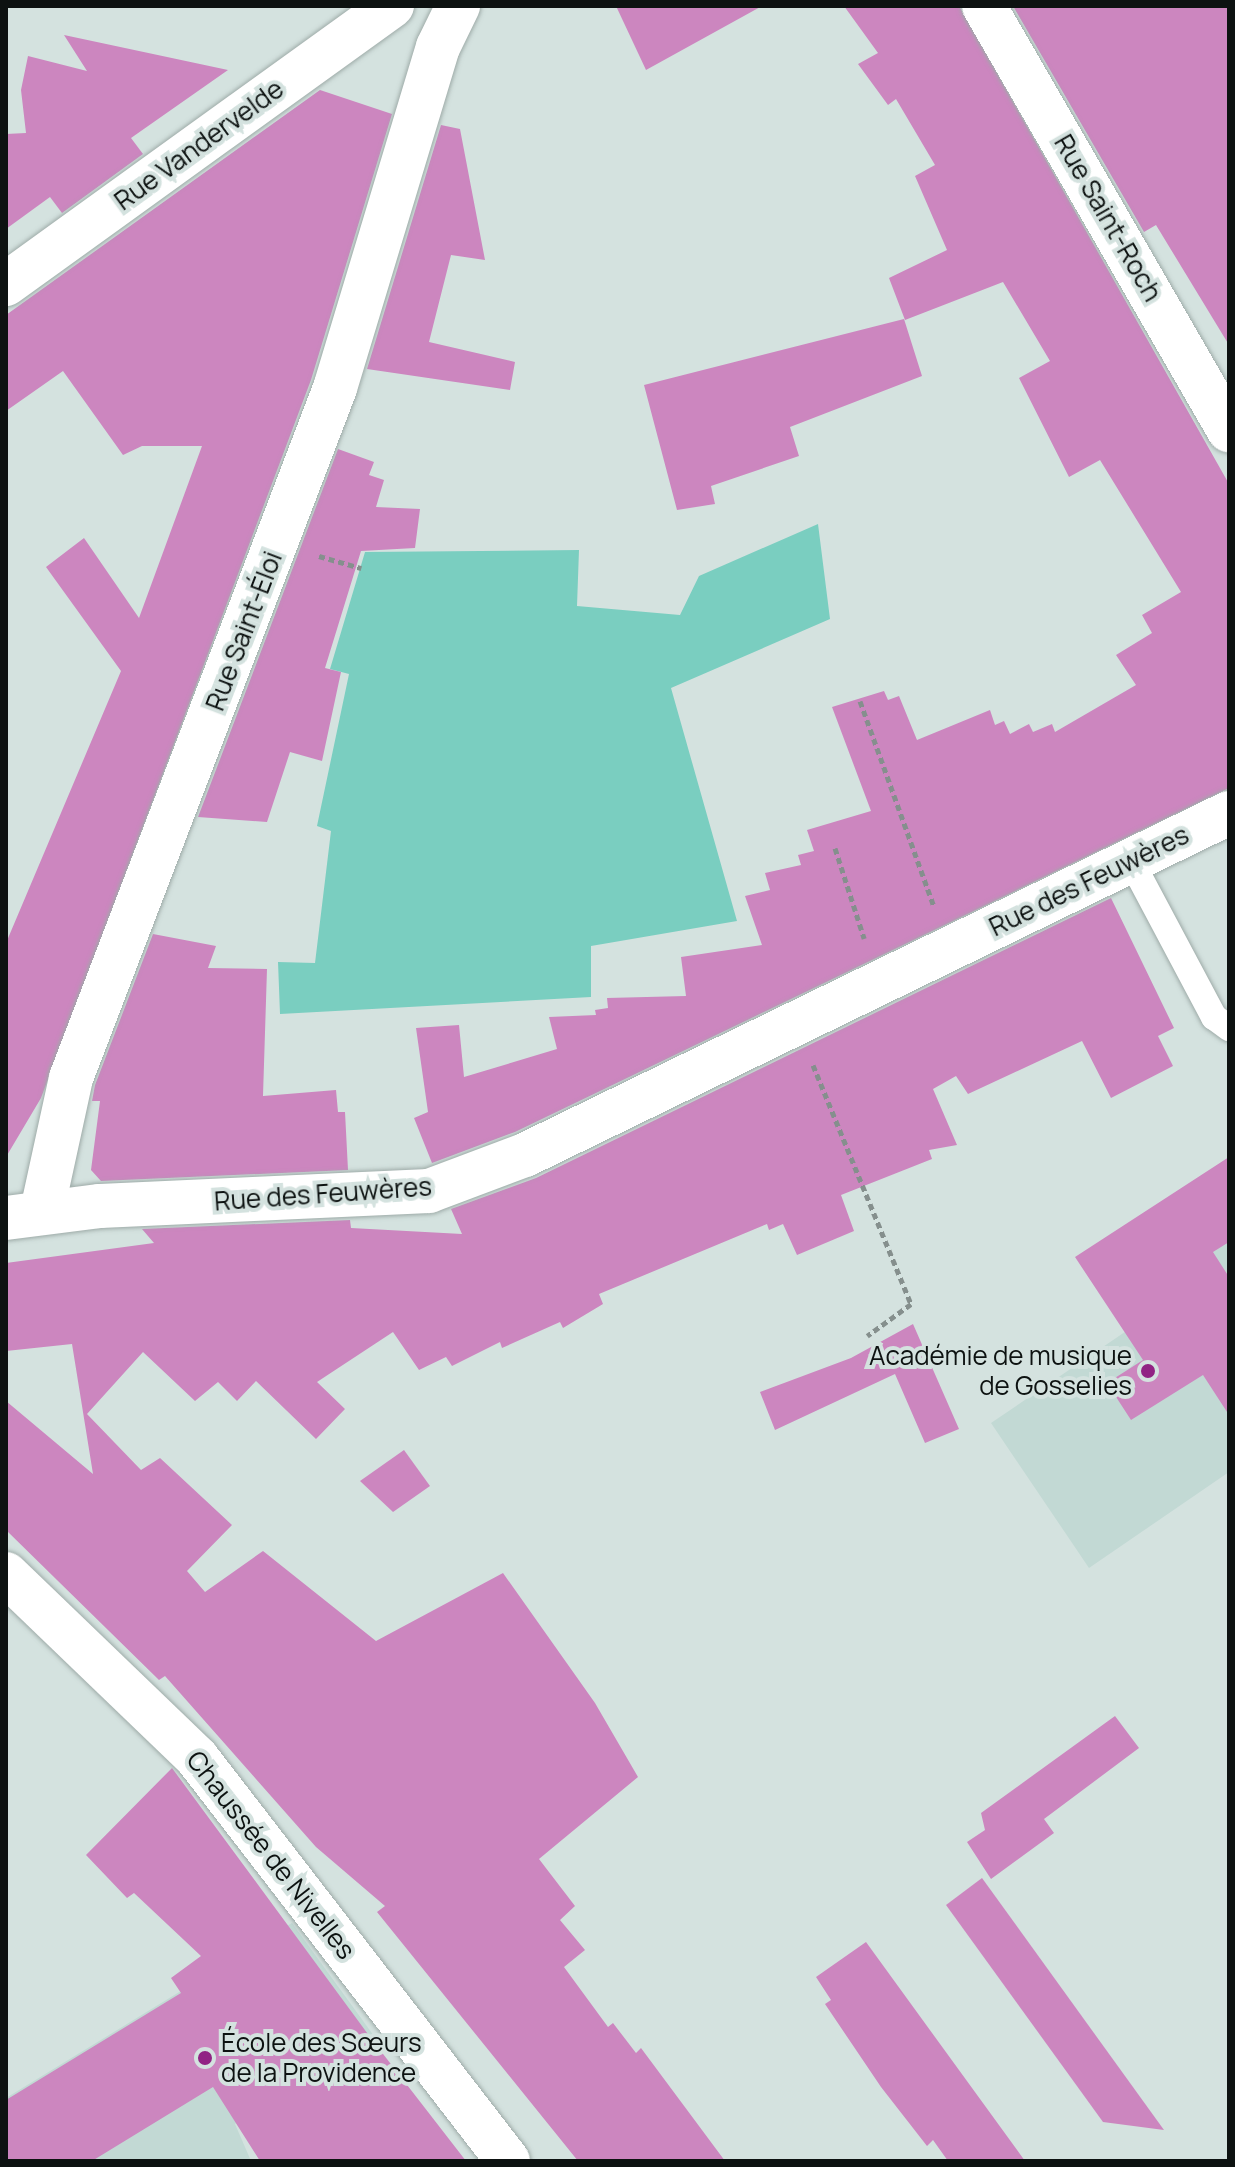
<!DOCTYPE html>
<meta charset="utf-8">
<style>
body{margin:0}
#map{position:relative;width:1235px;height:2167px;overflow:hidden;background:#d4e2df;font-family:Manrope,sans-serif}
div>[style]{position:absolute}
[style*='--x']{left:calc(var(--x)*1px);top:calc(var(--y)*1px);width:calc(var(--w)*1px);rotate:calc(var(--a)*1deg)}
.built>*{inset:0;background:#c2d9d4}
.green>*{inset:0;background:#7acec0}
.building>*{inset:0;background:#cc86bf}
.path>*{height:5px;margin-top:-2.5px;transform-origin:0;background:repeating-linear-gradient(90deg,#858f8d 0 6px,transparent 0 10px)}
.roads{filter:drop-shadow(0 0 2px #9eaba8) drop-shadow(0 0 2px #9eaba8)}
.service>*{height:26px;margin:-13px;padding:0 13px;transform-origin:13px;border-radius:13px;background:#fff}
.minor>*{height:44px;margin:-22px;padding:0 22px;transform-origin:22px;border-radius:22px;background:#fff}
.tertiary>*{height:44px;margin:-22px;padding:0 22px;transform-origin:22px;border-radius:22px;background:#fff}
.secondary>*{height:44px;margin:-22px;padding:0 22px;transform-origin:22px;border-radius:22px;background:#fff}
.dots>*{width:22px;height:22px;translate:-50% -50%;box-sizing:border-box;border:4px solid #d4e2df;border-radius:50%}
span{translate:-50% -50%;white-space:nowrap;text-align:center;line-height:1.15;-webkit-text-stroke:8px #d4e2df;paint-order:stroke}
.street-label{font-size:26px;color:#0d1211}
.poi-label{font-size:26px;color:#0d1211}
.right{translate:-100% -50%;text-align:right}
.left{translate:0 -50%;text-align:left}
.frame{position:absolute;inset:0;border:8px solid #0d1211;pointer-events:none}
</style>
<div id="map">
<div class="built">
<i style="clip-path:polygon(1229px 1160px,1229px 1472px,1089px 1568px,991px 1423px,1144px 1319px)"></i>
<i style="clip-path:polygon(292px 1923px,374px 2036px,235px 2124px,251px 2161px,6px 2161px,6px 2098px)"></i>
</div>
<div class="green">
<i style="clip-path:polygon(818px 524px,830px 619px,671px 688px,737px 921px,591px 946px,591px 997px,280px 1014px,278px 962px,315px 963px,331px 831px,317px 826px,349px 674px,330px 669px,365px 552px,579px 550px,577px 606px,680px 615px,699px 576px)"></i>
</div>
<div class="building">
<i style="clip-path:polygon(616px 6px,762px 6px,646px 70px)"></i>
<i style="clip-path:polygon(844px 6px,959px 6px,1229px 484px,1229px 788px,515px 1132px,432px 1163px,414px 1118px,428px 1112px,416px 1028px,459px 1025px,464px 1077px,557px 1049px,549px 1017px,596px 1015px,595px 1010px,608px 1008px,607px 998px,686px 996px,681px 957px,762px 945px,745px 896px,770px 890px,765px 873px,801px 865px,798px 855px,814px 851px,807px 830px,871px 811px,832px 707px,884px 691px,888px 700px,899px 696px,917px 740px,990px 710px,995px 725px,1004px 721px,1010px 734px,1029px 724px,1033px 732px,1052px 724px,1055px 732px,1136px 685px,1116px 655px,1152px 633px,1142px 615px,1181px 592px,1100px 460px,1069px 477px,1019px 378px,1050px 361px,1003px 282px,905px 320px,889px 278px,947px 250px,915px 176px,935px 165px,896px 99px,888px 105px,858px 64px,878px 53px)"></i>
<i style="clip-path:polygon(1013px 6px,1229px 6px,1229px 345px,1156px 225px,1144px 232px)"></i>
<i style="clip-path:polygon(64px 35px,228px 70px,131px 138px,143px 154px,62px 213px,50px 197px,6px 229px,6px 134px,26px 133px,21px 90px,28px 56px,87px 71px)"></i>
<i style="clip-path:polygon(320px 90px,392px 114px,311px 380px,41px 1098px,6px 1157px,6px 943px,121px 671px,46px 567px,84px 538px,139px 618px,202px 446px,142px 446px,123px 455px,63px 371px,6px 411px,6px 315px)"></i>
<i style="clip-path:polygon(441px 125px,460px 129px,485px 260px,451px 255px,429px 342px,515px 362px,510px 390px,367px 369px)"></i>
<i style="clip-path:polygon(904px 319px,922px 376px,790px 427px,799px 456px,711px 486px,715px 504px,677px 510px,644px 385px)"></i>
<i style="clip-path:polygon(338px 449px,374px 462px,369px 475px,384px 480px,376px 507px,420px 509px,415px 548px,361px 551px,325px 668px,341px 672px,322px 761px,290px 752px,267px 822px,198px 817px)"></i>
<i style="clip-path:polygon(1111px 898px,1174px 1028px,1158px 1036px,1173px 1066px,1111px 1098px,1082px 1041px,968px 1094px,956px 1076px,933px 1089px,957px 1145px,929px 1150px,932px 1159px,841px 1195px,854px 1231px,797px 1255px,783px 1224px,769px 1230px,767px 1224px,599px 1294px,603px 1304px,563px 1328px,560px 1322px,502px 1348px,500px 1342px,452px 1366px,446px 1357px,419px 1370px,393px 1332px,317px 1382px,345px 1409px,316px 1439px,256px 1381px,237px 1401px,218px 1382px,195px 1401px,143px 1352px,87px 1414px,141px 1470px,160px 1458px,232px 1525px,187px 1571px,205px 1592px,263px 1551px,376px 1641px,503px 1573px,595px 1703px,638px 1777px,539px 1859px,575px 1906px,560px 1920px,585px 1950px,564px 1967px,608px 2027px,613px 2023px,636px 2053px,641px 2048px,725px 2161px,578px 2161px,377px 1912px,385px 1906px,316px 1847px,165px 1676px,159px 1680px,6px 1530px,6px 1401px,93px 1474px,72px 1344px,6px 1351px,6px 1263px,154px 1243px,142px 1229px,350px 1220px,351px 1228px,462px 1234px,451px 1209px,536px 1178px)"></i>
<i style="clip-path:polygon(153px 934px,216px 946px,208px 968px,267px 969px,263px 1096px,336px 1090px,338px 1112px,345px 1112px,348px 1170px,101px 1181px,91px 1170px,100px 1101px,92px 1101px,95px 1085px)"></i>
<i style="clip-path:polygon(1229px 1157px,1229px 1242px,1213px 1252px,1229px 1277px,1229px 1415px,1203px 1375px,1131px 1420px,1107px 1383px,1143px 1360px,1075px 1257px)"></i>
<i style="clip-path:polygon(913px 1324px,959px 1429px,925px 1443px,895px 1374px,775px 1430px,760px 1392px,851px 1358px)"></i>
<i style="clip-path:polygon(404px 1450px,430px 1486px,393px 1512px,360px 1481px)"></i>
<i style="clip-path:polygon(1115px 1716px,1139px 1748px,1044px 1819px,1054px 1833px,991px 1879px,967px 1842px,985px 1830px,981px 1813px)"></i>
<i style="clip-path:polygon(172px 1768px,373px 2041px,466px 2161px,260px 2161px,213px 2087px,92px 2161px,6px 2161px,6px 2100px,181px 1993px,171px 1978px,201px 1956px,134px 1893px,127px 1898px,86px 1855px)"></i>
<i style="clip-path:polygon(982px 1878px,1164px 2130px,1103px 2122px,946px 1905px)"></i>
<i style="clip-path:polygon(866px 1942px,1025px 2161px,948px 2161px,933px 2140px,927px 2146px,881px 2087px,825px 2004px,831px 2000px,816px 1977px)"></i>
</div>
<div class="path">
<i style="--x:319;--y:556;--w:44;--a:15.9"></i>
<i style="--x:860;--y:701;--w:219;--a:70.2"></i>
<i style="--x:835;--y:848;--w:95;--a:72.1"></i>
<i style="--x:813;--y:1065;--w:258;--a:67.7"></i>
<i style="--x:911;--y:1304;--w:54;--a:144"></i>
</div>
<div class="roads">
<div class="service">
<i style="--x:1131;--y:861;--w:177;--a:62"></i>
<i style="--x:1214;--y:1017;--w:19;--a:36"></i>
</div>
<div class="minor">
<i style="--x:42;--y:1211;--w:136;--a:-77.7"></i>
<i style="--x:71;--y:1078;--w:739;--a:-69.06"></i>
<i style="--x:335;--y:388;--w:356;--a:-73.2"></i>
<i style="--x:438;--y:47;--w:46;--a:-64"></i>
<i style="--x:6;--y:1218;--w:95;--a:-7.3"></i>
<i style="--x:100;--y:1206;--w:329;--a:-2.6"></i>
<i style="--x:429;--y:1191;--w:103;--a:-20.6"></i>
<i style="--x:525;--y:1155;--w:783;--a:-25.91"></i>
</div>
<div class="tertiary">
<i style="--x:984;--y:6;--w:490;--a:60"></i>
</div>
<div class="secondary">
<i style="--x:6;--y:284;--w:476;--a:-35.8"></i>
<i style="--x:6;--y:1574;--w:265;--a:43.9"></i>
<i style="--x:197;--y:1758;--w:509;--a:52.34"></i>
</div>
</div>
<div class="dots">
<i style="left:1148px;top:1371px;background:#912384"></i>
<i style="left:205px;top:2058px;background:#912384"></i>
</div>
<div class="street-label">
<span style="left:199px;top:145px;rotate:-36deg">Rue Vandervelde</span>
<span style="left:1108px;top:218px;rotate:60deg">Rue Saint-Roch</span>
<span style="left:244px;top:631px;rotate:-69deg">Rue Saint-Éloi</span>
<span style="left:1089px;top:881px;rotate:-26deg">Rue des Feuwères</span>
<span style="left:323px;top:1194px;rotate:-4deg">Rue des Feuwères</span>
<span style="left:271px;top:1855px;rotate:52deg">Chaussée de Nivelles</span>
</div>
<div class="poi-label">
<span class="right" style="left:1132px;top:1371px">Académie de musique<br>de Gosselies</span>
<span class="left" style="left:221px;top:2058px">École des Sœurs<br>de la Providence</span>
</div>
<div class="frame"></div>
</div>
